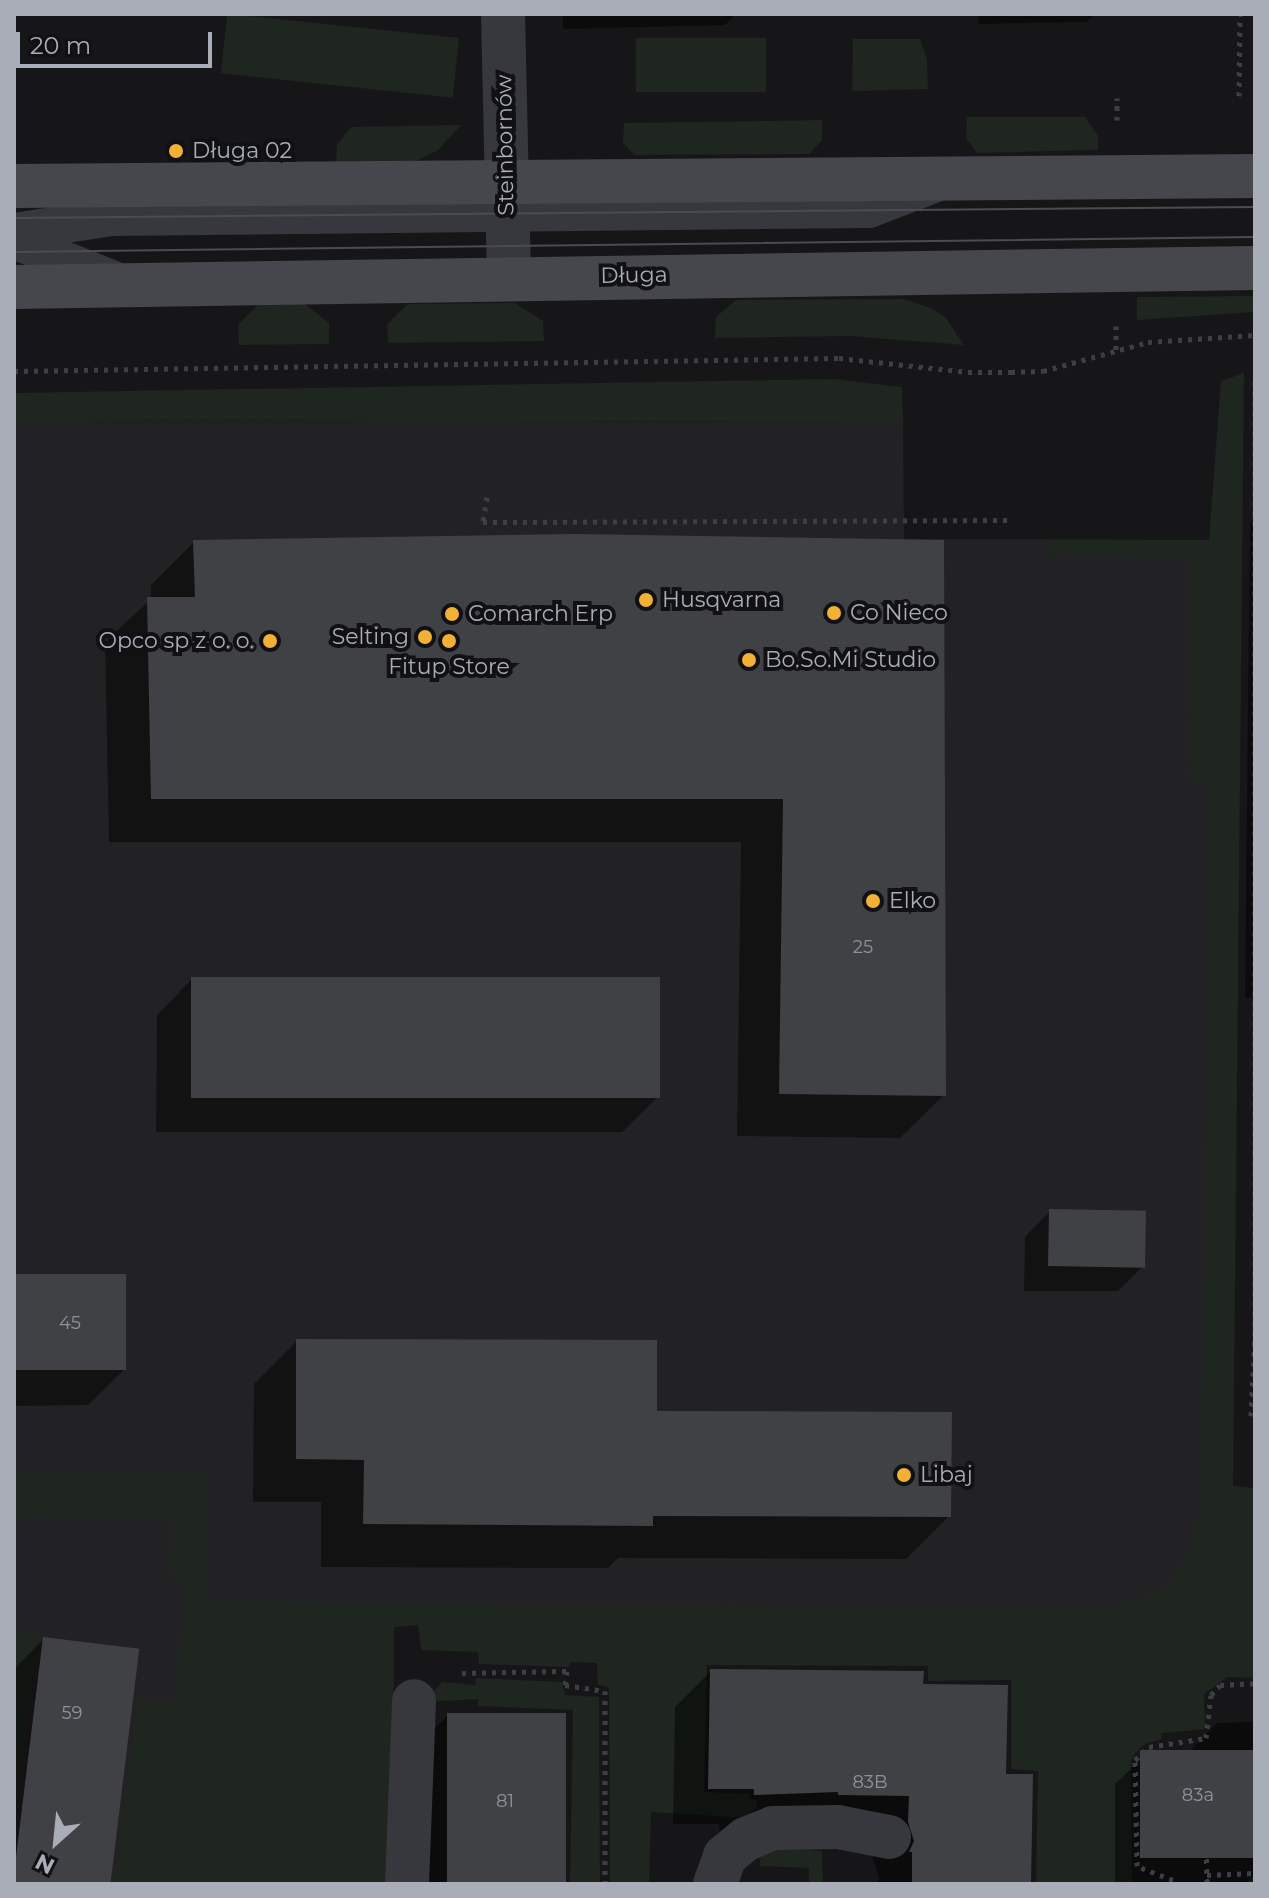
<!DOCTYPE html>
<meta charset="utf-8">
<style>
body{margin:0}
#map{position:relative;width:1269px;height:1898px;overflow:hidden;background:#161618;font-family:Montserrat,sans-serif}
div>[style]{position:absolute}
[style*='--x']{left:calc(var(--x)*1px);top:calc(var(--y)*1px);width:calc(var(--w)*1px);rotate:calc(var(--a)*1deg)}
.built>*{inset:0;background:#222225}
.green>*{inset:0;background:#1e261f;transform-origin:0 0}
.shadow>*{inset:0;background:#0007}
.building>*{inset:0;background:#404145;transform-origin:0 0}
.path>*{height:5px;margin-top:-2.5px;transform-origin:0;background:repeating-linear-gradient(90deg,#3d3f44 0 4px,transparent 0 10px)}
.lane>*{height:38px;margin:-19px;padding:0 19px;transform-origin:19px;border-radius:19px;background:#37383d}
.street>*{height:44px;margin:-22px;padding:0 22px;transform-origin:22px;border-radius:22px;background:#37383d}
.secondary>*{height:44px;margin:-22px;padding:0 22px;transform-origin:22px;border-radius:22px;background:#45474d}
.tram>*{height:2px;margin:-1px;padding:0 1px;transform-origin:1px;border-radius:1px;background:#4a4c52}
.dots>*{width:22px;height:22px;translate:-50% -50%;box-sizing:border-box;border:4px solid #111113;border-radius:50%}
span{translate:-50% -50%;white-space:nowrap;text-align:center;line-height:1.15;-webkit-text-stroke:8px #111113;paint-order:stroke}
.number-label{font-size:18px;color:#8e929b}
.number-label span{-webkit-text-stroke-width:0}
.street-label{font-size:22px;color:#a8adb8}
.poi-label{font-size:22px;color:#a8adb8}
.left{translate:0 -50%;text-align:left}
.right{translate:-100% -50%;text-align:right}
.frame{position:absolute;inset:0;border:16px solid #a8adb8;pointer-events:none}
.north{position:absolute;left:16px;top:1802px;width:80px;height:80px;-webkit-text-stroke:6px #111113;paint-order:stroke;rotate:207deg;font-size:22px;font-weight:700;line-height:32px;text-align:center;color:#a8adb8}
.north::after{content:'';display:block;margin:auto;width:28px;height:36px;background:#a8adb8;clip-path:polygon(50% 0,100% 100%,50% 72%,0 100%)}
.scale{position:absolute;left:16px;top:32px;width:196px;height:36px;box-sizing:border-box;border:4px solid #a8adb8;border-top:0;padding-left:10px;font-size:24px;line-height:28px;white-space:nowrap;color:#a8adb8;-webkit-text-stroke:6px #111113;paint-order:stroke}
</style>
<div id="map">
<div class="built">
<i style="clip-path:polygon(14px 420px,903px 422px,904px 539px,1210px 540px,1218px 1622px,194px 1611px,161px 1884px,14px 1884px)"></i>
</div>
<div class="green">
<i style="left:459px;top:38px;width:60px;height:233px;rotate:96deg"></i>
<i style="left:636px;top:38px;width:130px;height:54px"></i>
<i style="clip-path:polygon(853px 39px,920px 39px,927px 59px,928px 89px,852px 91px)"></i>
<i style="clip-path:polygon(967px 117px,1085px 117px,1098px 136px,1098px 150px,977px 153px,966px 138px)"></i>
<i style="clip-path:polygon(822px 120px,822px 140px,809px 154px,634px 155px,623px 143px,624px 123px)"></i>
<i style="clip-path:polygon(461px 125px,437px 151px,415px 161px,336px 164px,337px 145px,351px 127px)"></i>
<i style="clip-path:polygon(1255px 296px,1255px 312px,1137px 320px,1137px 297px)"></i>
<i style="clip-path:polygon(904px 299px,933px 309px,946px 318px,964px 345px,851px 336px,715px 338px,716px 317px,736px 300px)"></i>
<i style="clip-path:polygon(262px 301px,301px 301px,329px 323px,329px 344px,239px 345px,238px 325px)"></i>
<i style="clip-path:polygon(515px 303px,543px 321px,544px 341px,388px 343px,387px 324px,408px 304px)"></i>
<i style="clip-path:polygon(1244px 373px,1233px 1486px,1255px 1488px,1255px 1678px,1227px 1677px,1204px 1694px,1205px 1729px,1162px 1733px,1161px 1740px,1146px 1743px,1135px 1753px,1131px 1761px,1132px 1884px,1036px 1884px,1038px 1771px,1011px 1769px,1011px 1680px,928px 1681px,928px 1666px,707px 1665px,704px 1792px,750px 1794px,749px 1799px,757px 1800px,756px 1809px,746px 1818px,651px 1812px,649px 1884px,610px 1884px,609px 1687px,598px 1685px,597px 1663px,571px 1662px,569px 1667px,479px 1664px,478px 1652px,421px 1650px,418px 1625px,394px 1627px,393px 1884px,115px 1884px,138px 1698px,173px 1703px,188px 1582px,171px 1575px,174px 1519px,19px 1516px,14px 1525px,14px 1474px,205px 1473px,209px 1602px,1109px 1609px,1150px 1595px,1172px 1579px,1192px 1544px,1201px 1506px,1211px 784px,1190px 781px,1189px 558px,1048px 554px,1045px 540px,1209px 540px,1221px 381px)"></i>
<i style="clip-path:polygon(834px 379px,902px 387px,903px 422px,14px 420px,14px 393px)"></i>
<i style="clip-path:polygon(14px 1632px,36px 1635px,14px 1807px)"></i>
<i style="clip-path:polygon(476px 1678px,562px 1682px,565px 1695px,599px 1697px,600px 1884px,570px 1884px,573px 1710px,478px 1706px,478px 1699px,425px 1702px,442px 1682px,475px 1685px)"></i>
<i style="clip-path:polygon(761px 1846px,822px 1851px,823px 1884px,809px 1884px,809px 1868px,760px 1866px)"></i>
</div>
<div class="shadow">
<i style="clip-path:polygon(271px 14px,402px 14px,401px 15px)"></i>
<i style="clip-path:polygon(563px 14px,736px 14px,725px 25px,563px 29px)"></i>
<i style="clip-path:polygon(978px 14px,1095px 14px,1086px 22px,979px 24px)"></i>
<i style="clip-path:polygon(1255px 518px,1255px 1009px,1255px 998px,1245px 998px,1250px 523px)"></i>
<i style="clip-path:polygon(194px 542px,942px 542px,944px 1095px,900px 1138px,737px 1136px,741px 842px,109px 842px,105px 642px,151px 599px,151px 585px)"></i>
<i style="clip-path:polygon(192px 979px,658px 1097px,622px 1132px,156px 1132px,157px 1015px)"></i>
<i style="clip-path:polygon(1050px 1211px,1143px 1266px,1118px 1291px,1024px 1291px,1025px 1237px)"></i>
<i style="clip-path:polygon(14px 1277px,124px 1370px,88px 1405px,14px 1406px)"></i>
<i style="clip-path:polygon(297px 1341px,655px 1413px,949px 1516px,906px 1559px,618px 1558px,608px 1568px,321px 1567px,321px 1502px,253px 1502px,254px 1384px)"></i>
<i style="clip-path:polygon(44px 1639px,108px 1884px,14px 1884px,14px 1669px)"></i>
<i style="clip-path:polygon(711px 1671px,921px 1686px,1004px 1776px,1029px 1884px,876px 1884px,879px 1878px,873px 1859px,874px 1831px,803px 1827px,719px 1830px,719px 1824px,673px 1824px,675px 1707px)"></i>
<i style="clip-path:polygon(448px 1715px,563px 1884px,403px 1884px,405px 1758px)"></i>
<i style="clip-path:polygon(1255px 1722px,1255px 1874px,1247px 1882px,1115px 1884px,1115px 1784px,1141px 1759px,1192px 1756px,1192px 1749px,1217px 1723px)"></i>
</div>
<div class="building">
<i style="clip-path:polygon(575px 534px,944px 540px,946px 1096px,779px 1094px,783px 799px,151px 799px,147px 597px,195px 597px,193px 540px)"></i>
<i style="left:191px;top:977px;width:469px;height:121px"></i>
<i style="left:1049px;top:1209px;width:97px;height:57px;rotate:1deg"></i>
<i style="left:126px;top:1274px;width:96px;height:112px;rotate:90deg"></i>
<i style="clip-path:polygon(296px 1339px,657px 1340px,657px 1411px,952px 1412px,951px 1517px,653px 1516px,653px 1526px,363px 1524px,364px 1460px,296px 1459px)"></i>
<i style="left:43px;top:1637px;width:97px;height:249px;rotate:7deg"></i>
<i style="clip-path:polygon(710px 1669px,924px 1671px,923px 1684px,1008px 1685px,1006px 1774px,1033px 1774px,1031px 1884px,912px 1884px,912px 1852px,909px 1852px,914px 1841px,908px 1822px,909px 1796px,838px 1795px,838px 1792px,754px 1795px,754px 1789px,708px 1789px)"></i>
<i style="left:447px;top:1713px;width:119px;height:171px"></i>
<i style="left:1255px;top:1750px;width:108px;height:115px;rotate:90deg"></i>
</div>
<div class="path">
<i style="--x:1239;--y:96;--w:82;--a:-89.3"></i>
<i style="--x:1117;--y:120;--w:22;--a:-90"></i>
<i style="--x:1116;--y:326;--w:24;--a:90"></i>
<i style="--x:14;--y:371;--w:825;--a:-0.9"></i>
<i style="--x:839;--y:358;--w:130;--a:6.2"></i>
<i style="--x:968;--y:372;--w:43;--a:0"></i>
<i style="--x:1011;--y:372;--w:32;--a:-2"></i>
<i style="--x:1043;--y:371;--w:109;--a:-15.4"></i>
<i style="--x:1148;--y:342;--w:107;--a:-3.7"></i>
<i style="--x:487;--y:497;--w:25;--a:99"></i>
<i style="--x:483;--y:522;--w:525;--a:-0.22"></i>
<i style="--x:1251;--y:1416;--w:81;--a:-87.2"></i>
<i style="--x:1255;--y:1335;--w:960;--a:-90"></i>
<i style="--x:462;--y:1673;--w:105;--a:-1.1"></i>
<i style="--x:567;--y:1671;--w:14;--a:98"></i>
<i style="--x:565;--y:1685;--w:40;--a:8.5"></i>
<i style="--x:605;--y:1691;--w:193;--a:90"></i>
<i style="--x:1206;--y:1839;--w:45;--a:88.7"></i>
<i style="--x:14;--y:1863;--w:2;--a:0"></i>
<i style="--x:1207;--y:1875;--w:48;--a:-2.4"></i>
<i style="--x:1173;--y:1880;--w:39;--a:-159"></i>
<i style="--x:1137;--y:1866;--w:106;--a:-91.1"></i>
<i style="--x:1135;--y:1760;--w:19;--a:-43"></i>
<i style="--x:1149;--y:1747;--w:58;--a:-9"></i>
<i style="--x:1206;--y:1738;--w:43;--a:-83.4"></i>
<i style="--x:1211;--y:1695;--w:13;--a:-48"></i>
<i style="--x:1220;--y:1685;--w:35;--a:-3"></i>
</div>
<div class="lane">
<i style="--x:14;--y:232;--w:99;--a:-8.7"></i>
<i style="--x:112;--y:217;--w:757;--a:-0.61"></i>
<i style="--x:869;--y:209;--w:80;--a:-21.1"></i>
<i style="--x:14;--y:240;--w:113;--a:21.8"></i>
</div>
<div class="street">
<i style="--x:503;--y:14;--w:263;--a:88.7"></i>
<i style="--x:407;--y:1884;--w:183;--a:-87.8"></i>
<i style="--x:715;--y:1884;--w:30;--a:-70"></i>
<i style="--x:725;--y:1856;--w:27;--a:-39"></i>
<i style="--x:746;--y:1839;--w:29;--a:-22"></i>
<i style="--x:773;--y:1828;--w:65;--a:-0.9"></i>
<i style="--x:838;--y:1827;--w:52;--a:11.1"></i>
</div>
<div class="secondary">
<i style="--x:14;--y:186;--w:1241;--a:-0.46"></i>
<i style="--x:14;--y:287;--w:1241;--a:-0.88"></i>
</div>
<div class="tram">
<i style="--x:14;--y:218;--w:1241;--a:-0.51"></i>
<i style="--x:14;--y:252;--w:1241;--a:-0.69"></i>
</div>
<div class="dots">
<i style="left:176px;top:151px;background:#f2b134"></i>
<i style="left:646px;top:600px;background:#f2b134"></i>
<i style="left:834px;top:613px;background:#f2b134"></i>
<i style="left:452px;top:614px;background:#f2b134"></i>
<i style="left:425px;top:637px;background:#f2b134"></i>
<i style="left:270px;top:641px;background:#f2b134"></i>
<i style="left:449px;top:641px;background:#f2b134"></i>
<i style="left:749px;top:660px;background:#f2b134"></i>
<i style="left:873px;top:901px;background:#f2b134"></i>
<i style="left:904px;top:1475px;background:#f2b134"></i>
</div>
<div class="number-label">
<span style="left:863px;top:947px">25</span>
<span style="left:70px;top:1323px">45</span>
<span style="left:72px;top:1713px">59</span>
<span style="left:870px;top:1782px">83B</span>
<span style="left:1198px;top:1795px">83a</span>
<span style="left:505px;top:1801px">81</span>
</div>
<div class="street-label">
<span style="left:505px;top:145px;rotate:-91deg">Steinbornów</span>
<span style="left:634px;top:275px;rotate:-1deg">Długa</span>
</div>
<div class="poi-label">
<span class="left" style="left:192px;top:151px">Długa 02</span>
<span class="left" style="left:662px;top:600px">Husqvarna</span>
<span class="left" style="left:850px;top:613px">Co Nieco</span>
<span class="left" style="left:468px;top:614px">Comarch Erp</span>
<span class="right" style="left:409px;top:637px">Selting</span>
<span class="right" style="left:254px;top:641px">Opco sp z o. o.</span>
<span class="left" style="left:765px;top:660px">Bo.So.Mi Studio</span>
<span style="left:449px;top:667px">Fitup Store</span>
<span class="left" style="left:889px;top:901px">Elko</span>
<span class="left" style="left:920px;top:1475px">Libaj</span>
</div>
<div class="frame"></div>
<div class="north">N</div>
<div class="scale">20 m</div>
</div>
